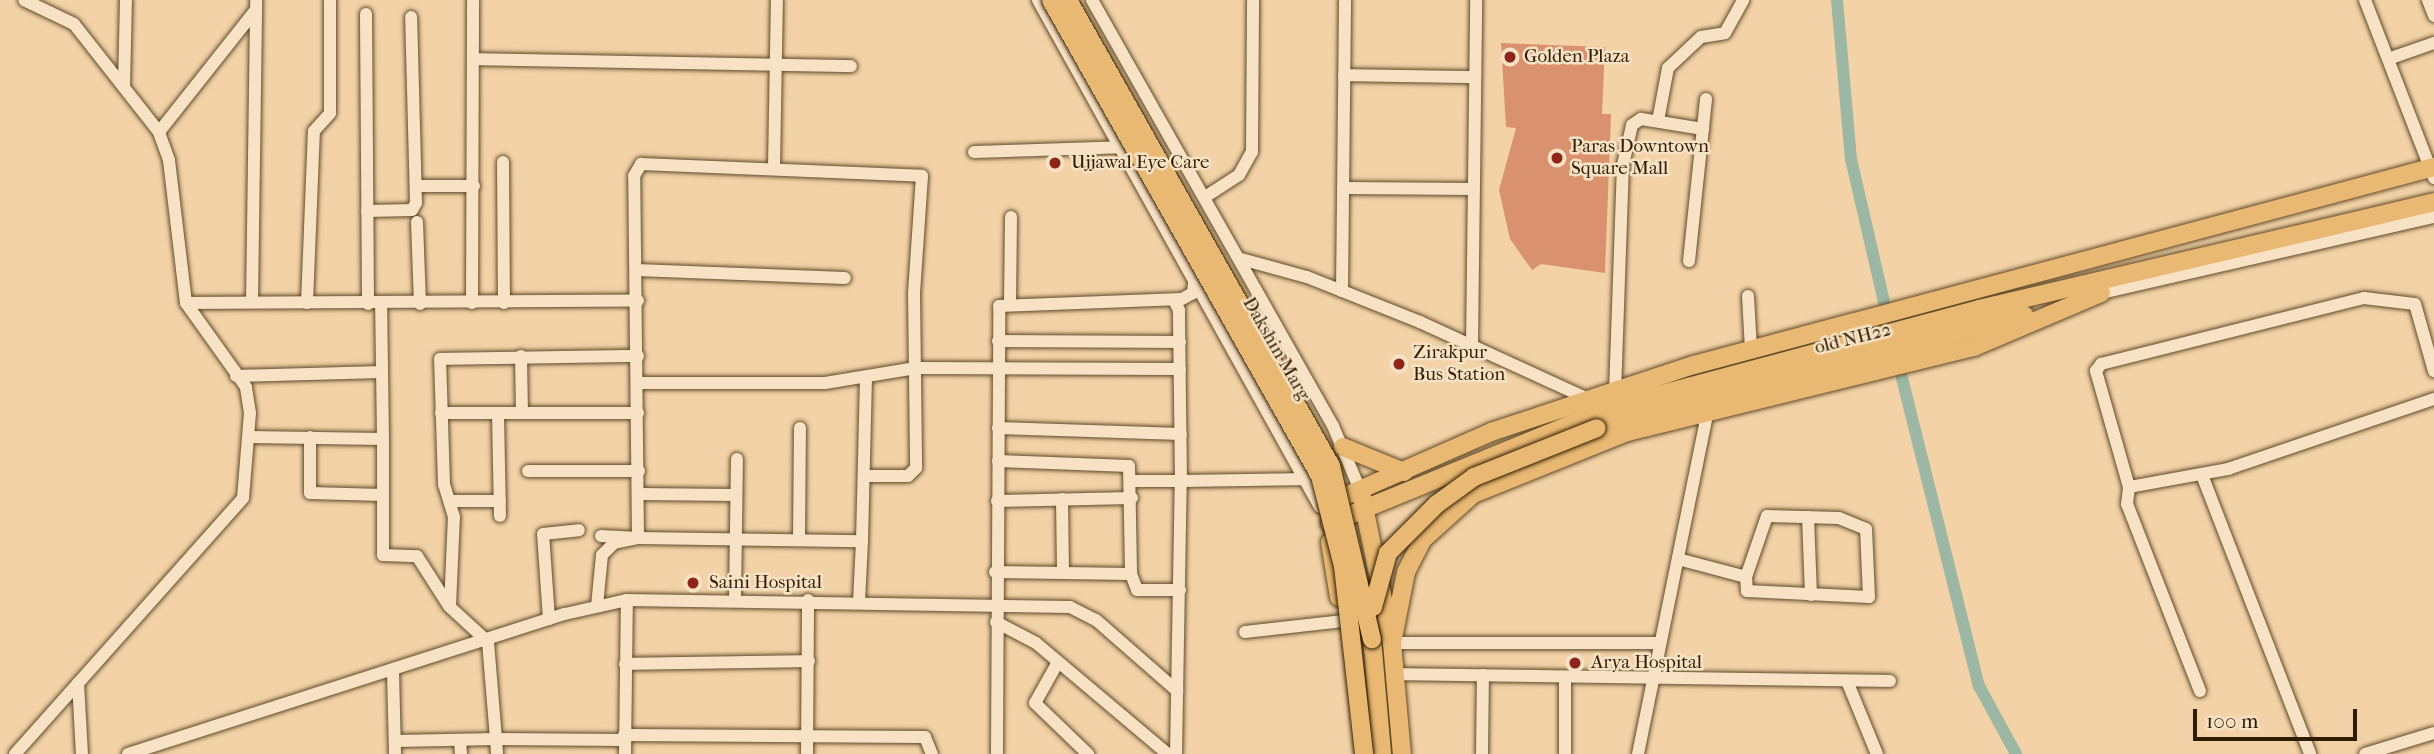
<!DOCTYPE html>
<style>
body{margin:0}
#map{position:relative;width:2434px;height:754px;overflow:hidden;background:#f2d2a6;font-family:"IM FELL French Canon",serif}
div>[style]{position:absolute}
[style*='--x']{left:calc(var(--x)*1px);top:calc(var(--y)*1px);width:calc(var(--w)*1px);rotate:calc(var(--a)*1deg)}
.canal>*{height:12px;margin:-6px;padding:0 6px;transform-origin:6px;border-radius:6px;background:#9cb8a4}
.building>*{inset:0;background:#da926e}
.roads{filter:drop-shadow(0 0 2px #604a2a) drop-shadow(0 0 2px #604a2a)}
.minor>*{height:12px;margin:-6px;padding:0 6px;transform-origin:6px;border-radius:6px;background:#f7e2c5}
.highway>*{height:18px;margin:-9px;padding:0 9px;transform-origin:9px;border-radius:9px;background:#e9b973}
.bridges{filter:drop-shadow(0 0 2px #301d01) drop-shadow(0 0 2px #301d01)}
.highway-bridge>*{height:18px;margin:-9px;padding:0 9px;transform-origin:9px;border-radius:9px;background:#e9b973}
.dots>*{width:19px;height:19px;translate:-50% -50%;box-sizing:border-box;border:4px solid #f7e2c5;border-radius:50%}
span{translate:-50% -50%;white-space:nowrap;text-align:center;line-height:1.15;-webkit-text-stroke:5px #f7e2c5;paint-order:stroke}
.poi-label{font-size:19px;color:#301d01}
.left{translate:0 -50%;text-align:left}
.street-label{font-size:19px;color:#301d01}
.scale{position:absolute;left:2193px;top:709px;width:164px;height:32px;box-sizing:border-box;border:4px solid #301d01;border-top:0;padding-left:9px;font-size:21px;line-height:24px;white-space:nowrap;color:#301d01;-webkit-text-stroke:5px #f7e2c5;paint-order:stroke}
</style>
<div id="map">
<div class="canal">
<i style="--x:1837;--y:0;--w:160;--a:85"></i>
<i style="--x:1851;--y:159;--w:187;--a:77"></i>
<i style="--x:1897;--y:358;--w:338;--a:76"></i>
<i style="--x:1979;--y:686;--w:77;--a:61.4"></i>
</div>
<div class="building">
<i style="clip-path:polygon(1501px 43px,1605px 47px,1602px 114px,1611px 114px,1605px 273px,1541px 264px,1532px 270px,1510px 239px,1499px 190px,1516px 128px,1506px 127px)"></i>
</div>
<div class="roads">
<div class="minor">
<i style="--x:1038;--y:0;--w:580;--a:60.92"></i>
<i style="--x:1092;--y:0;--w:489;--a:60.5"></i>
<i style="--x:1333;--y:426;--w:69;--a:67.1"></i>
<i style="--x:2365;--y:0;--w:191;--a:68.8"></i>
<i style="--x:2428;--y:0;--w:17;--a:69"></i>
<i style="--x:366;--y:14;--w:290;--a:89.6"></i>
<i style="--x:473;--y:59;--w:378;--a:1.1"></i>
<i style="--x:2388;--y:59;--w:49;--a:-19.2"></i>
<i style="--x:1344;--y:75;--w:131;--a:0.9"></i>
<i style="--x:124;--y:87;--w:87;--a:-88.7"></i>
<i style="--x:1658;--y:121;--w:54;--a:-79.3"></i>
<i style="--x:1668;--y:68;--w:45;--a:-43.2"></i>
<i style="--x:1701;--y:37;--w:24;--a:-9"></i>
<i style="--x:1725;--y:33;--w:38;--a:-61"></i>
<i style="--x:159;--y:132;--w:154;--a:-51.6"></i>
<i style="--x:974;--y:152;--w:148;--a:-1.9"></i>
<i style="--x:503;--y:162;--w:141;--a:89.6"></i>
<i style="--x:774;--y:167;--w:167;--a:-89"></i>
<i style="--x:416;--y:186;--w:58;--a:0"></i>
<i style="--x:1343;--y:188;--w:131;--a:0.4"></i>
<i style="--x:1205;--y:197;--w:40;--a:-32.9"></i>
<i style="--x:1239;--y:175;--w:26;--a:-61"></i>
<i style="--x:1252;--y:152;--w:152;--a:-89.6"></i>
<i style="--x:367;--y:211;--w:45;--a:-1.3"></i>
<i style="--x:412;--y:210;--w:8;--a:-60"></i>
<i style="--x:416;--y:203;--w:186;--a:-91.5"></i>
<i style="--x:417;--y:222;--w:82;--a:87.9"></i>
<i style="--x:1241;--y:259;--w:68;--a:15.3"></i>
<i style="--x:1307;--y:277;--w:122;--a:21.7"></i>
<i style="--x:1420;--y:322;--w:187;--a:24.6"></i>
<i style="--x:1689;--y:261;--w:163;--a:-84"></i>
<i style="--x:636;--y:270;--w:209;--a:2.2"></i>
<i style="--x:1342;--y:291;--w:291;--a:-89.4"></i>
<i style="--x:2101;--y:293;--w:342;--a:-12.9"></i>
<i style="--x:1748;--y:296;--w:53;--a:86.8"></i>
<i style="--x:1010;--y:301;--w:84;--a:-89.3"></i>
<i style="--x:252;--y:302;--w:302;--a:-89.2"></i>
<i style="--x:186;--y:303;--w:452;--a:-0.3"></i>
<i style="--x:307;--y:303;--w:172;--a:-87.7"></i>
<i style="--x:314;--y:131;--w:24;--a:-48"></i>
<i style="--x:330;--y:113;--w:113;--a:-90"></i>
<i style="--x:472;--y:303;--w:303;--a:-89.8"></i>
<i style="--x:998;--y:341;--w:182;--a:0.3"></i>
<i style="--x:1472;--y:345;--w:345;--a:-89.3"></i>
<i style="--x:521;--y:356;--w:57;--a:89"></i>
<i style="--x:236;--y:376;--w:146;--a:-1.6"></i>
<i style="--x:638;--y:383;--w:187;--a:0"></i>
<i style="--x:825;--y:383;--w:92;--a:-9.4"></i>
<i style="--x:916;--y:368;--w:264;--a:0.2"></i>
<i style="--x:1615;--y:393;--w:228;--a:-88"></i>
<i style="--x:1623;--y:165;--w:41;--a:-77.3"></i>
<i style="--x:1632;--y:125;--w:11;--a:-34"></i>
<i style="--x:1641;--y:119;--w:63;--a:9.2"></i>
<i style="--x:441;--y:413;--w:197;--a:0"></i>
<i style="--x:498;--y:413;--w:103;--a:88.9"></i>
<i style="--x:998;--y:428;--w:183;--a:1.9"></i>
<i style="--x:249;--y:437;--w:134;--a:0.9"></i>
<i style="--x:383;--y:439;--w:135;--a:-90.8"></i>
<i style="--x:310;--y:437;--w:56;--a:90"></i>
<i style="--x:310;--y:493;--w:73;--a:1.6"></i>
<i style="--x:383;--y:439;--w:116;--a:90"></i>
<i style="--x:383;--y:555;--w:34;--a:2"></i>
<i style="--x:417;--y:556;--w:59;--a:57.4"></i>
<i style="--x:998;--y:461;--w:131;--a:2.2"></i>
<i style="--x:1129;--y:466;--w:108;--a:88.9"></i>
<i style="--x:528;--y:471;--w:111;--a:0"></i>
<i style="--x:2202;--y:475;--w:299;--a:68.8"></i>
<i style="--x:1132;--y:481;--w:49;--a:0"></i>
<i style="--x:1181;--y:481;--w:171;--a:-90.7"></i>
<i style="--x:1179;--y:310;--w:11;--a:-117"></i>
<i style="--x:2129;--y:487;--w:121;--a:-105.9"></i>
<i style="--x:2096;--y:371;--w:9;--a:-54"></i>
<i style="--x:2101;--y:364;--w:271;--a:-14.1"></i>
<i style="--x:2364;--y:298;--w:51;--a:6.7"></i>
<i style="--x:2415;--y:304;--w:70;--a:74.2"></i>
<i style="--x:639;--y:494;--w:97;--a:0.6"></i>
<i style="--x:1062;--y:499;--w:73;--a:89.2"></i>
<i style="--x:450;--y:501;--w:50;--a:0"></i>
<i style="--x:997;--y:501;--w:135;--a:-1.3"></i>
<i style="--x:1808;--y:517;--w:78;--a:87.8"></i>
<i style="--x:601;--y:536;--w:37;--a:3"></i>
<i style="--x:638;--y:538;--w:362;--a:-90.6"></i>
<i style="--x:634;--y:176;--w:14;--a:-60"></i>
<i style="--x:641;--y:164;--w:281;--a:2.4"></i>
<i style="--x:922;--y:176;--w:117;--a:93.9"></i>
<i style="--x:914;--y:293;--w:175;--a:89.3"></i>
<i style="--x:916;--y:468;--w:11;--a:135"></i>
<i style="--x:908;--y:476;--w:44;--a:180"></i>
<i style="--x:799;--y:540;--w:112;--a:-89.5"></i>
<i style="--x:862;--y:541;--w:162;--a:-88.6"></i>
<i style="--x:1678;--y:559;--w:70;--a:14.8"></i>
<i style="--x:1746;--y:577;--w:14;--a:86"></i>
<i style="--x:1747;--y:591;--w:122;--a:2.8"></i>
<i style="--x:1869;--y:597;--w:68;--a:-92.5"></i>
<i style="--x:1866;--y:529;--w:29;--a:-158"></i>
<i style="--x:1839;--y:518;--w:72;--a:-178.4"></i>
<i style="--x:1767;--y:516;--w:65;--a:109"></i>
<i style="--x:995;--y:572;--w:136;--a:0.8"></i>
<i style="--x:1131;--y:574;--w:17;--a:69"></i>
<i style="--x:1137;--y:590;--w:43;--a:0"></i>
<i style="--x:735;--y:599;--w:140;--a:-89.2"></i>
<i style="--x:597;--y:606;--w:51;--a:-84.4"></i>
<i style="--x:602;--y:555;--w:17;--a:-45"></i>
<i style="--x:614;--y:543;--w:25;--a:-12"></i>
<i style="--x:638;--y:538;--w:224;--a:0.8"></i>
<i style="--x:862;--y:541;--w:61;--a:92.8"></i>
<i style="--x:549;--y:619;--w:85;--a:-94"></i>
<i style="--x:543;--y:534;--w:36;--a:-6"></i>
<i style="--x:996;--y:622;--w:45;--a:27.7"></i>
<i style="--x:1036;--y:643;--w:172;--a:40.1"></i>
<i style="--x:1245;--y:632;--w:99;--a:-6.4"></i>
<i style="--x:1392;--y:643;--w:268;--a:0"></i>
<i style="--x:1058;--y:662;--w:47;--a:119.3"></i>
<i style="--x:1035;--y:703;--w:74;--a:43.9"></i>
<i style="--x:625;--y:664;--w:184;--a:-0.9"></i>
<i style="--x:393;--y:671;--w:83;--a:88.6"></i>
<i style="--x:1395;--y:674;--w:495;--a:0.8"></i>
<i style="--x:1565;--y:677;--w:77;--a:90"></i>
<i style="--x:1847;--y:681;--w:79;--a:67.7"></i>
<i style="--x:78;--y:683;--w:71;--a:86.8"></i>
<i style="--x:2200;--y:691;--w:201;--a:-111.3"></i>
<i style="--x:2127;--y:504;--w:17;--a:-83"></i>
<i style="--x:2129;--y:487;--w:101;--a:-10.3"></i>
<i style="--x:2228;--y:469;--w:218;--a:-18.8"></i>
<i style="--x:624;--y:735;--w:301;--a:0.4"></i>
<i style="--x:925;--y:737;--w:18;--a:68"></i>
<i style="--x:460;--y:740;--w:14;--a:86"></i>
<i style="--x:625;--y:740;--w:129;--a:-179.6"></i>
<i style="--x:496;--y:739;--w:97;--a:-94.7"></i>
<i style="--x:488;--y:642;--w:52;--a:-137.4"></i>
<i style="--x:450;--y:607;--w:90;--a:-87.5"></i>
<i style="--x:454;--y:517;--w:34;--a:-107"></i>
<i style="--x:444;--y:484;--w:125;--a:-91.8"></i>
<i style="--x:440;--y:359;--w:198;--a:-0.9"></i>
<i style="--x:395;--y:741;--w:101;--a:-1.1"></i>
<i style="--x:496;--y:739;--w:15;--a:86"></i>
<i style="--x:15;--y:754;--w:343;--a:-48.3"></i>
<i style="--x:243;--y:498;--w:85;--a:-85.3"></i>
<i style="--x:250;--y:413;--w:26;--a:-99"></i>
<i style="--x:246;--y:387;--w:103;--a:-125.5"></i>
<i style="--x:186;--y:303;--w:144;--a:-96.8"></i>
<i style="--x:169;--y:160;--w:30;--a:-110"></i>
<i style="--x:159;--y:132;--w:137;--a:-128.2"></i>
<i style="--x:74;--y:24;--w:55;--a:-154.4"></i>
<i style="--x:128;--y:754;--w:459;--a:-17.8"></i>
<i style="--x:565;--y:614;--w:64;--a:-12.7"></i>
<i style="--x:627;--y:600;--w:443;--a:0.9"></i>
<i style="--x:1070;--y:607;--w:29;--a:27"></i>
<i style="--x:1096;--y:620;--w:108;--a:41.2"></i>
<i style="--x:625;--y:754;--w:154;--a:-89.3"></i>
<i style="--x:807;--y:754;--w:154;--a:-89.6"></i>
<i style="--x:997;--y:754;--w:448;--a:-89.7"></i>
<i style="--x:999;--y:306;--w:183;--a:-2.2"></i>
<i style="--x:1182;--y:299;--w:13;--a:-29"></i>
<i style="--x:1193;--y:293;--w:18;--a:-84"></i>
<i style="--x:1176;--y:754;--w:273;--a:-89"></i>
<i style="--x:1181;--y:481;--w:129;--a:-0.9"></i>
<i style="--x:1482;--y:754;--w:79;--a:-89.3"></i>
<i style="--x:1638;--y:754;--w:352;--a:-78.5"></i>
<i style="--x:2365;--y:754;--w:72;--a:-16.9"></i>
</div>
<div class="highway">
<i style="--x:1597;--y:428;--w:442;--a:-14.8"></i>
<i style="--x:1343;--y:447;--w:66;--a:22.3"></i>
<i style="--x:1362;--y:497;--w:149;--a:78.4"></i>
<i style="--x:1392;--y:643;--w:111;--a:84.9"></i>
<i style="--x:1325;--y:505;--w:181;--a:-23.7"></i>
<i style="--x:1491;--y:432;--w:214;--a:-18.3"></i>
<i style="--x:1694;--y:365;--w:766;--a:-14.98"></i>
<i style="--x:1330;--y:523;--w:303;--a:-22.3"></i>
<i style="--x:1610;--y:408;--w:382;--a:-15"></i>
<i style="--x:1979;--y:309;--w:467;--a:-13.2"></i>
<i style="--x:1330;--y:542;--w:56;--a:80.7"></i>
<i style="--x:1372;--y:639;--w:115;--a:85"></i>
<i style="--x:1392;--y:643;--w:72;--a:-78.8"></i>
<i style="--x:1406;--y:572;--w:36;--a:-63"></i>
<i style="--x:1422;--y:540;--w:69;--a:-42"></i>
<i style="--x:1473;--y:494;--w:166;--a:-21.9"></i>
<i style="--x:1627;--y:432;--w:357;--a:-13.8"></i>
<i style="--x:1974;--y:347;--w:138;--a:-23"></i>
</div>
</div>
<div class="bridges">
<div class="highway-bridge">
<i style="--x:1051;--y:0;--w:547;--a:60.53"></i>
<i style="--x:1320;--y:476;--w:93;--a:75.7"></i>
<i style="--x:1343;--y:566;--w:189;--a:83.6"></i>
<i style="--x:1068;--y:0;--w:535;--a:60.56"></i>
<i style="--x:1331;--y:466;--w:178;--a:76.7"></i>
<i style="--x:1373;--y:607;--w:56;--a:-74.5"></i>
<i style="--x:1388;--y:553;--w:69;--a:-45"></i>
<i style="--x:1437;--y:504;--w:46;--a:-36.1"></i>
<i style="--x:1474;--y:477;--w:132;--a:-21.7"></i>
</div>
</div>
<div class="dots">
<i style="left:1510px;top:57px;background:#8f2418"></i>
<i style="left:1557px;top:158px;background:#8f2418"></i>
<i style="left:1055px;top:163px;background:#8f2418"></i>
<i style="left:1399px;top:364px;background:#8f2418"></i>
<i style="left:693px;top:583px;background:#8f2418"></i>
<i style="left:1575px;top:663px;background:#8f2418"></i>
</div>
<div class="poi-label">
<span class="left" style="left:1524px;top:57px">Golden Plaza</span>
<span class="left" style="left:1571px;top:158px">Paras Downtown<br>Square Mall</span>
<span class="left" style="left:1071px;top:163px">Ujjawal Eye Care</span>
<span class="left" style="left:1413px;top:364px">Zirakpur<br>Bus Station</span>
<span class="left" style="left:709px;top:583px">Saini Hospital</span>
<span class="left" style="left:1591px;top:663px">Arya Hospital</span>
</div>
<div class="street-label">
<span style="left:1853px;top:339px;rotate:-14deg">old NH22</span>
<span style="left:1276px;top:349px;rotate:60deg">Dakshin Marg</span>
</div>
<div class="scale">100 m</div>
</div>
